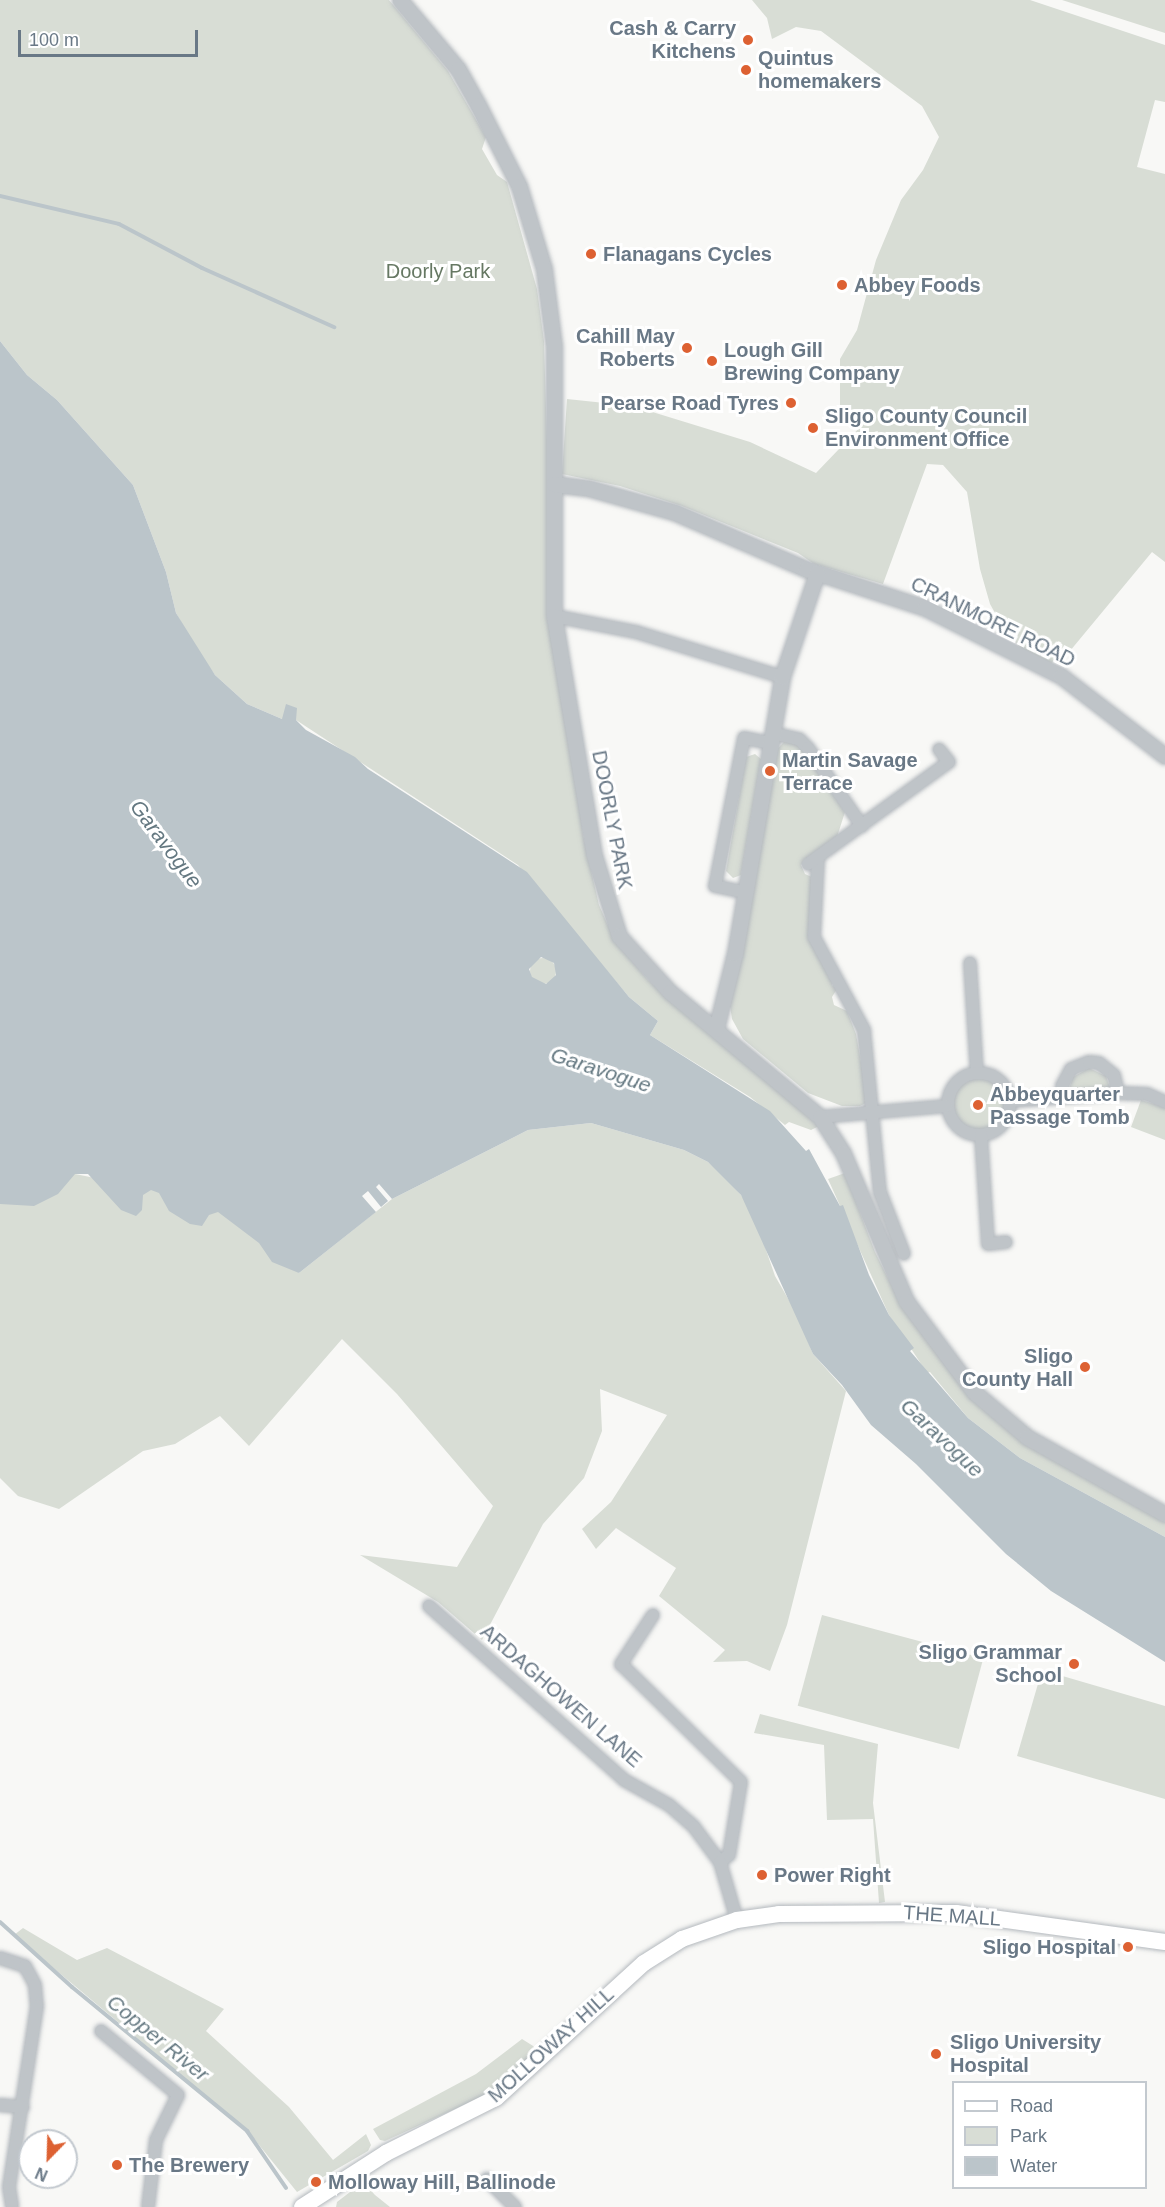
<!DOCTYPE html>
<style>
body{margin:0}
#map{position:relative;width:1165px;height:2207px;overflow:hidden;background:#f8f8f6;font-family:Helvetica,sans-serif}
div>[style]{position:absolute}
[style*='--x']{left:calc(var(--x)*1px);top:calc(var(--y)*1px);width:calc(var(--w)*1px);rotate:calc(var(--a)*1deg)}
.green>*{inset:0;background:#d8ddd5;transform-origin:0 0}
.round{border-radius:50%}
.water>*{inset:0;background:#bbc5ca}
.stream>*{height:4px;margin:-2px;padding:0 2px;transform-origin:2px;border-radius:2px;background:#bbc5ca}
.roads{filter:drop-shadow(0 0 2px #b4b9be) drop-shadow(0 0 2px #b4b9be)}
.minor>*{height:12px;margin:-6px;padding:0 6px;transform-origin:6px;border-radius:6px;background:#bfc4c8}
.minor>.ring{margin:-6px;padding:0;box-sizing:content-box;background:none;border:12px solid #bfc4c8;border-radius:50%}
.tertiary>*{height:15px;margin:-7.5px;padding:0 7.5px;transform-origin:7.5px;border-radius:7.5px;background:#bfc4c8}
.secondary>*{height:16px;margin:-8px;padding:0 8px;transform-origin:8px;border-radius:8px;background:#fff}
.dots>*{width:16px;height:16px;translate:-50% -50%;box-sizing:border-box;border:3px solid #fff;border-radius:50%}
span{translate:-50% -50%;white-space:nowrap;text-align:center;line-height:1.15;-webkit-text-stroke:6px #fff;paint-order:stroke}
.poi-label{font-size:20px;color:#697886;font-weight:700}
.right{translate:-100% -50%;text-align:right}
.left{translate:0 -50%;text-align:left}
.park-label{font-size:20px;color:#667863}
.street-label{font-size:20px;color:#697886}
.water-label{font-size:21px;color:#647881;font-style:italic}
.legend{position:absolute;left:952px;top:2081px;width:195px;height:108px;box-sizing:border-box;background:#fff;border:2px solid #c3c9cf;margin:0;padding:8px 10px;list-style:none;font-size:18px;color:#697886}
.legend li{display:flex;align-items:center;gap:12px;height:30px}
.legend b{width:30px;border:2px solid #c3c9cf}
.north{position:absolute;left:18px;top:2129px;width:60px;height:60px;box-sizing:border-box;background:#fff;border:2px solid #c3c9cf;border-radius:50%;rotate:203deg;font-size:16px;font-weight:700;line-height:24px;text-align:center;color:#697886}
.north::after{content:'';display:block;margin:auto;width:21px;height:27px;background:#dd6132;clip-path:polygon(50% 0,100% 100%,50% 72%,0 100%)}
.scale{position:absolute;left:18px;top:30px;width:180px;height:27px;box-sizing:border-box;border:3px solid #697886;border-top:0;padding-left:8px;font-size:18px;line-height:21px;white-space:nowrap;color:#697886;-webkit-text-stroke:4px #fff;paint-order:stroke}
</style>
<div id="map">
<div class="green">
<i style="clip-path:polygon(0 0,389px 0,448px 71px,486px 137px,482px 149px,497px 175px,507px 182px,537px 289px,544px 341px,548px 475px,583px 835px,599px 905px,614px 939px,648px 980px,819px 1126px,811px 1130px,789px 1122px,785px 1125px,750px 1097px,650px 1035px,658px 1021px,629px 997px,518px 865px,296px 720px,282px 719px,247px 704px,215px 675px,196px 649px,176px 613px,166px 572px,133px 485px,57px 400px,27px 375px,0 341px)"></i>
<i style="clip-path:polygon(752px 0,1030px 0,1165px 45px,1165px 102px,1155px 100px,1137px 167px,1165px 174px,1165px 562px,1152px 552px,1065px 657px,1051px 663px,1025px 653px,1004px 629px,990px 604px,980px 569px,967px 492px,943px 465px,927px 464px,883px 584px,814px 564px,798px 553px,682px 506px,620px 486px,562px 474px,567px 399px,633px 406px,750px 442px,816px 473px,862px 425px,840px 406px,840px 359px,857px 330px,876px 260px,901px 200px,923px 170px,939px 137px,922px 106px,821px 31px,796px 27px,772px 39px,767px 18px)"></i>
<i style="clip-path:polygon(1062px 0,1165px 0,1165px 33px)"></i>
<i style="clip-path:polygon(784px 742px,795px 743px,804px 752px,845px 812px,837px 837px,801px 865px,805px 874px,814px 878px,815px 951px,833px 977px,832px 985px,837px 989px,832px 997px,834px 1005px,847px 1011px,856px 1034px,868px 1102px,860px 1106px,842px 1106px,808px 1093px,743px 1039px,732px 1019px,730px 1006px,774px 752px)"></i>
<i style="clip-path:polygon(755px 754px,761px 759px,741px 875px,733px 878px,726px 871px,746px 757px)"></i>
<i style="clip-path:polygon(0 900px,75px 1174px,216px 1202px,299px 1273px,392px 1199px,528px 1130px,591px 1123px,684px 1150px,708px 1162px,722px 1174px,741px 1195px,755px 1218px,775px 1276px,797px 1314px,813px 1354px,846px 1391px,787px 1625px,770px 1671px,747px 1661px,713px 1662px,725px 1650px,659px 1596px,676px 1568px,616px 1528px,596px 1549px,582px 1529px,611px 1502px,667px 1415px,600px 1389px,602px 1431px,584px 1478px,543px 1524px,482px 1640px,438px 1602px,360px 1555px,457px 1567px,493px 1506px,397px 1394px,342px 1339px,249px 1446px,220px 1416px,175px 1444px,143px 1451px,59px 1509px,18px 1496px,0 1478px)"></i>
<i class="round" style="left:530px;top:958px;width:26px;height:26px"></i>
<i style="clip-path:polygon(1089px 1068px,1106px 1076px,1110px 1088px,1069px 1089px,1073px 1077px)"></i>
<i class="round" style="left:953px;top:1078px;width:52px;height:52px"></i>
<i style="clip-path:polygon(1141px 1100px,1165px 1107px,1165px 1140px,1131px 1127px)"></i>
<i style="clip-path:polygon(845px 1173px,875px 1252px,901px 1304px,970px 1398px,1015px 1436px,1165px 1522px,1165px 1537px,1020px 1458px,968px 1418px,930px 1372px,927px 1373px,889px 1315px,828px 1179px)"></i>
<i style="left:822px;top:1615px;width:167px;height:94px;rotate:15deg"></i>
<i style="clip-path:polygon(1042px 1670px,1165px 1706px,1165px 1799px,1017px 1756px)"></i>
<i style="clip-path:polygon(760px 1714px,878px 1744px,873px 1803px,885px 1902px,879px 1903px,873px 1819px,827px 1820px,824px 1745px,754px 1733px)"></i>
<i style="clip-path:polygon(23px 1928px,77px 1960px,107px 1948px,224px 2009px,206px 2031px,289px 2107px,333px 2160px,366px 2134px,371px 2145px,368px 2151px,297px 2192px,247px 2130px,14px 1935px)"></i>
<i style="clip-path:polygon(522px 2039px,538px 2049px,492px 2092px,385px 2141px,380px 2140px,373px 2129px,476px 2074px)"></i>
<i style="clip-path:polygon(363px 2182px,375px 2195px,390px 2207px,336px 2207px,337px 2202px)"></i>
</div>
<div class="water">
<i style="clip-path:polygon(evenodd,0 341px,27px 375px,57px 400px,133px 485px,166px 572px,176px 613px,215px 675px,247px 704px,282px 719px,286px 704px,297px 708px,296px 720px,306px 730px,355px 757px,368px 769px,527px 872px,629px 997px,658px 1021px,650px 1035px,770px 1111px,806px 1151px,809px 1149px,840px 1206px,843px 1205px,869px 1275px,889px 1315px,914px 1348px,910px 1351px,968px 1418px,1020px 1458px,1165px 1537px,1165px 1662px,1051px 1591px,1006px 1554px,916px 1464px,871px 1425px,842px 1385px,813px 1354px,741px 1195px,708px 1162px,684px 1150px,591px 1123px,528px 1130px,392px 1199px,379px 1184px,376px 1187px,388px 1201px,381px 1207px,368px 1191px,362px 1196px,376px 1212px,299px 1273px,272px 1262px,259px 1243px,218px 1212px,209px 1215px,202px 1226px,190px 1224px,169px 1211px,159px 1193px,151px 1190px,143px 1195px,142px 1210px,136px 1216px,121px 1210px,88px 1174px,75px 1174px,58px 1194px,34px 1206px,0 1204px,0 341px,541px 957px,554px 963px,556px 975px,546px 984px,532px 977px,529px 969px,541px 957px)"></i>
</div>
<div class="stream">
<i style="--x:0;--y:196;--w:122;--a:13.2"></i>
<i style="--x:119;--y:224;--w:94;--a:27.9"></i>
<i style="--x:202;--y:268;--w:145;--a:24.1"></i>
<i style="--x:0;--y:1922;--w:97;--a:42.1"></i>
<i style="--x:72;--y:1987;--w:227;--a:39.4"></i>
<i style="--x:247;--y:2131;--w:69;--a:55.6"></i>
</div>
<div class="roads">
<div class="minor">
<i style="--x:554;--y:616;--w:84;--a:11"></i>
<i style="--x:636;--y:632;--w:153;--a:17.1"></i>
<i style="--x:772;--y:733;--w:28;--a:13"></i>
<i style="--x:799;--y:739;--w:13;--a:45"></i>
<i style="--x:808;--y:748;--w:95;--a:55.3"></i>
<i style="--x:818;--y:858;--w:79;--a:92.9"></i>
<i style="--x:814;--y:937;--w:106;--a:61.7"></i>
<i style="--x:864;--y:1030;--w:163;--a:84.4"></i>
<i style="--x:880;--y:1192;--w:66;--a:68.8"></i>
<i style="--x:808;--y:864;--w:174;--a:-35.9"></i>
<i style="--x:949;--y:762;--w:16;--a:-128"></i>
<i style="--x:743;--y:892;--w:29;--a:-168"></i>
<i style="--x:715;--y:886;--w:151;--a:-78.9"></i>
<i style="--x:744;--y:738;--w:26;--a:11"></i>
<i style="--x:970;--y:963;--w:110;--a:86.4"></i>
<i class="ring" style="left:948px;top:1073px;width:50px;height:50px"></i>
<i style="--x:1062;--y:1095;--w:9;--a:-90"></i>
<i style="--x:1062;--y:1086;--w:19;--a:-62"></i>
<i style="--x:1071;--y:1069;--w:19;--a:-21"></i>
<i style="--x:1089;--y:1062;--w:10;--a:6"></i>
<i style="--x:1099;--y:1063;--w:19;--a:39"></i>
<i style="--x:1114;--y:1075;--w:18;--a:77"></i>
<i style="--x:1010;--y:1101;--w:108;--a:-4.2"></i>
<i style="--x:1118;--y:1093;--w:29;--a:2"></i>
<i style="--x:1147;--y:1094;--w:20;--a:24"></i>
<i style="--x:820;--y:1117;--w:127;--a:-5"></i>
<i style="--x:981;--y:1135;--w:109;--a:86.3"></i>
<i style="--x:988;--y:1244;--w:18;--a:-6"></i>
<i style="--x:429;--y:1606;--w:261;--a:41.7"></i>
<i style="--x:624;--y:1780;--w:51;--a:29.1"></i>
<i style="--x:669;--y:1805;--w:33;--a:41"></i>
<i style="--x:694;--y:1827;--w:44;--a:53.4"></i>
<i style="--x:653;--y:1615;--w:59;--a:123.1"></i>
<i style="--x:621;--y:1664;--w:168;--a:44.5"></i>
<i style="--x:741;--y:1782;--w:74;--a:99.3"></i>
<i style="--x:729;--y:1855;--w:11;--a:142"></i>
<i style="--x:720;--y:1862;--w:60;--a:73.7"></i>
<i style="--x:0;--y:1958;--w:26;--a:18"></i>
<i style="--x:25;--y:1966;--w:21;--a:62"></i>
<i style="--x:35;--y:1985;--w:21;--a:85"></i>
<i style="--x:37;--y:2006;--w:183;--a:98.8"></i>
<i style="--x:9;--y:2187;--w:20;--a:81"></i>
<i style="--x:101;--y:2031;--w:100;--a:39.7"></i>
<i style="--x:178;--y:2095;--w:50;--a:116.1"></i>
<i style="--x:156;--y:2140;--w:67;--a:96.8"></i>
<i style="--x:0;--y:2105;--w:23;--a:5"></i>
<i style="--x:487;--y:2179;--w:40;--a:45"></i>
</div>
<div class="tertiary">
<i style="--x:400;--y:0;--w:90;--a:50"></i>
<i style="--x:458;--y:69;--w:41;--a:60.9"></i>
<i style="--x:478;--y:105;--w:91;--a:63.2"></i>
<i style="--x:519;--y:186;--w:87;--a:73.2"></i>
<i style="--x:544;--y:269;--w:78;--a:82.6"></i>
<i style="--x:554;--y:346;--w:270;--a:90"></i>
<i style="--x:554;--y:616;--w:242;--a:80.5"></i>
<i style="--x:594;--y:855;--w:85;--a:72.8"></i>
<i style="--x:619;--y:936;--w:76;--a:47.7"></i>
<i style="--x:670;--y:992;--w:195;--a:39.8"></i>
<i style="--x:820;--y:1117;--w:43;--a:57.4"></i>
<i style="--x:843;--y:1153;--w:161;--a:66.9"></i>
<i style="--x:906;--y:1301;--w:114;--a:53.2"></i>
<i style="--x:974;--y:1392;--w:70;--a:40.3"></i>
<i style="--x:1027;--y:1437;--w:158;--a:29.2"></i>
<i style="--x:554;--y:484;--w:34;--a:7"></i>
<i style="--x:588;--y:488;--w:89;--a:15.6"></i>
<i style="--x:674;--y:512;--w:144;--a:23.4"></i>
<i style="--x:806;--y:569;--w:125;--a:18.1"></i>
<i style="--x:925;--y:608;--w:152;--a:26.6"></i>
<i style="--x:1061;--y:676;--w:131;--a:37.6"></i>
<i style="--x:716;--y:1029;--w:78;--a:-76"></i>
<i style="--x:735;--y:953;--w:280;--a:-80.3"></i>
<i style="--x:782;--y:677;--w:110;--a:-71.4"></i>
</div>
<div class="secondary">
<i style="--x:302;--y:2207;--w:100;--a:-32.7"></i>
<i style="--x:386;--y:2153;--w:123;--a:-26.6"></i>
<i style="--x:496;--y:2098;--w:200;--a:-42.4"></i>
<i style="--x:644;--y:1963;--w:45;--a:-32.3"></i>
<i style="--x:682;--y:1939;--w:58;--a:-19.1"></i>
<i style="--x:737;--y:1920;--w:42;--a:-8.1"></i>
<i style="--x:779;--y:1914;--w:177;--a:-0.3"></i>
<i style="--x:956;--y:1913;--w:211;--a:7.9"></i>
</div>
</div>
<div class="dots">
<i style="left:748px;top:40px;background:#dd6132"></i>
<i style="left:746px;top:70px;background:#dd6132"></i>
<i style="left:591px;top:254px;background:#dd6132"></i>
<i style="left:842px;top:285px;background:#dd6132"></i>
<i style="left:687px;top:348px;background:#dd6132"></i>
<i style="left:712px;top:361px;background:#dd6132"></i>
<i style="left:791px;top:403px;background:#dd6132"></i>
<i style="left:813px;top:428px;background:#dd6132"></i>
<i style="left:770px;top:771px;background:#dd6132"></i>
<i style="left:978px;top:1105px;background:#dd6132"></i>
<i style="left:1085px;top:1367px;background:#dd6132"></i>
<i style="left:1074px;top:1664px;background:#dd6132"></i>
<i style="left:762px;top:1875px;background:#dd6132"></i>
<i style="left:1128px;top:1947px;background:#dd6132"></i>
<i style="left:936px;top:2054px;background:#dd6132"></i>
<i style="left:117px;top:2165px;background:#dd6132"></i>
<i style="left:316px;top:2182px;background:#dd6132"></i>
</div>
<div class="poi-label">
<span class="right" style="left:736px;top:40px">Cash &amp; Carry<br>Kitchens</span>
<span class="left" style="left:758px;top:70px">Quintus<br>homemakers</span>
<span class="left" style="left:603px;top:254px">Flanagans Cycles</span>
<span class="left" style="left:854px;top:285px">Abbey Foods</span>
<span class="right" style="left:675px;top:348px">Cahill May<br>Roberts</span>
<span class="left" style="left:724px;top:362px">Lough Gill<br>Brewing Company</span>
<span class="right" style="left:779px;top:403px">Pearse Road Tyres</span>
<span class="left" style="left:825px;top:428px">Sligo County Council<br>Environment Office</span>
<span class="left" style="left:782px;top:772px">Martin Savage<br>Terrace</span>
<span class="left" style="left:990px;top:1106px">Abbeyquarter<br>Passage Tomb</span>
<span class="right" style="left:1073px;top:1368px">Sligo<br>County Hall</span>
<span class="right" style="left:1062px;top:1664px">Sligo Grammar<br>School</span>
<span class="left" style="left:774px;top:1875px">Power Right</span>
<span class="right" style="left:1116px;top:1947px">Sligo Hospital</span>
<span class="left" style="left:950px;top:2054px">Sligo University<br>Hospital</span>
<span class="left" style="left:129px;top:2165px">The Brewery</span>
<span class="left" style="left:328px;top:2182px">Molloway Hill, Ballinode</span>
</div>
<div class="park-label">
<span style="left:438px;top:271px">Doorly Park</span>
</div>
<div class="street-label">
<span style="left:993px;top:622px;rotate:26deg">CRANMORE ROAD</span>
<span style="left:612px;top:820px;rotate:79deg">DOORLY PARK</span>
<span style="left:561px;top:1696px;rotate:41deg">ARDAGHOWEN LANE</span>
<span style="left:952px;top:1916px;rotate:4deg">THE MALL</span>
<span style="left:551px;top:2045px;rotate:-42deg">MOLLOWAY HILL</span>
</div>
<div class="water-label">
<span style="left:166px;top:844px;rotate:53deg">Garavogue</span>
<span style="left:601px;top:1070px;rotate:18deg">Garavogue</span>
<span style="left:942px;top:1438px;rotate:43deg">Garavogue</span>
<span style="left:158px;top:2038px;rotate:39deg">Copper River</span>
</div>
<ul class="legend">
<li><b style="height:8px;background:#fff"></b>Road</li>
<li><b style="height:16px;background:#d8ddd5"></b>Park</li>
<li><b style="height:16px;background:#bbc5ca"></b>Water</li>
</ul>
<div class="north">N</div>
<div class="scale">100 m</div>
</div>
